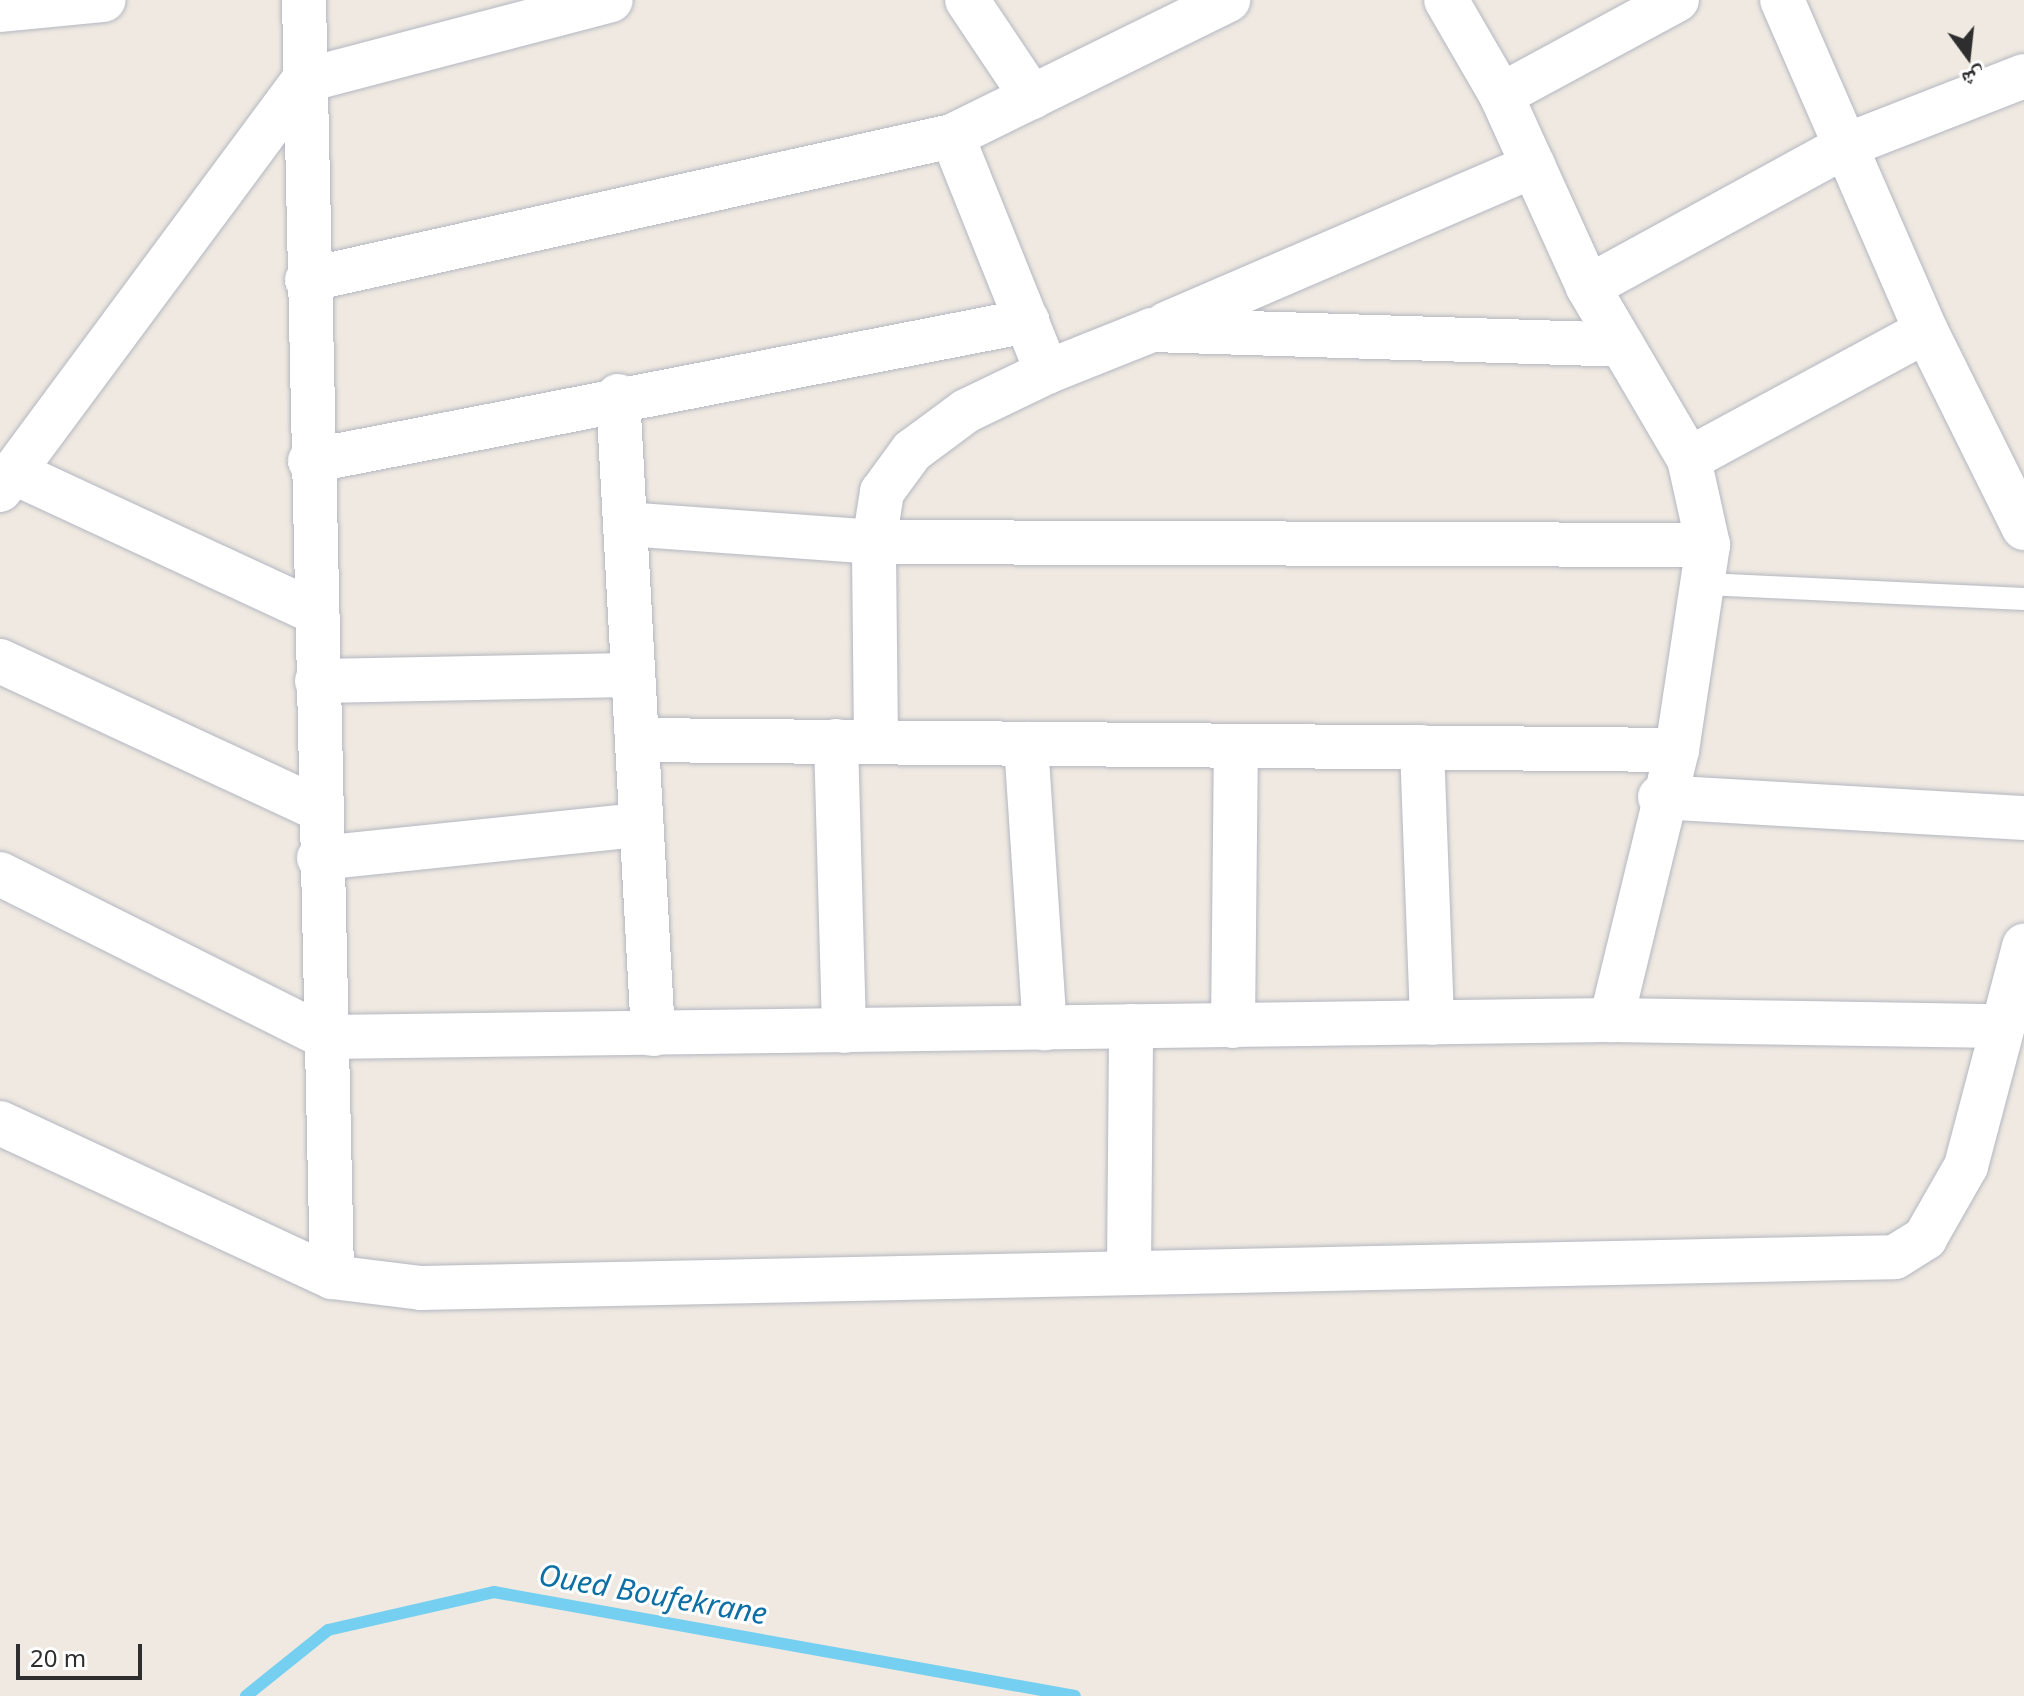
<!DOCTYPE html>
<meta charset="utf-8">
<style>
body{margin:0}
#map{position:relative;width:2024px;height:1696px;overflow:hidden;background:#efe9e1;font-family:"Noto Sans","Noto Naskh Arabic",sans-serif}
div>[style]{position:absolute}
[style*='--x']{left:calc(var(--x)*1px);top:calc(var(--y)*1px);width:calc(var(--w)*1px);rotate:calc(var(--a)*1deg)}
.stream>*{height:12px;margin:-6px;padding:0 6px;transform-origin:6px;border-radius:6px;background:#75cff0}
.roads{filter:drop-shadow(0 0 2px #b4b7c1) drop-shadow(0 0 2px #b4b7c1)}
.lane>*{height:22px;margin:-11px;padding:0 11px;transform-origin:11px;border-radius:11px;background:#fff}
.street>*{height:44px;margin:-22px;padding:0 22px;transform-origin:22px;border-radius:22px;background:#fff}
span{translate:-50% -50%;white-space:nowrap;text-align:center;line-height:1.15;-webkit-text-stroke:6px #fff;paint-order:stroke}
.water-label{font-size:30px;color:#0d6fa3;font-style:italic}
.north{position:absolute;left:1928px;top:16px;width:80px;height:80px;-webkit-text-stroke:6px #fff;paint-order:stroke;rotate:165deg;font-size:22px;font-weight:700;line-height:32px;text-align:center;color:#2e2e2e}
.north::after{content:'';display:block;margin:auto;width:28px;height:36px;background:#2e2e2e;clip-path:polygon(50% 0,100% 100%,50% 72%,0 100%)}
.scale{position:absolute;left:16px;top:1644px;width:126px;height:36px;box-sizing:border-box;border:4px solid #2e2e2e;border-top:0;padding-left:10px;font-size:24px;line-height:28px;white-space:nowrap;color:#2e2e2e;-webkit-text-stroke:6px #fff;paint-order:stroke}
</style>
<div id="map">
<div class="stream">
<i style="--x:246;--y:1696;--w:105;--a:-38.8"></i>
<i style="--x:328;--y:1630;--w:170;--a:-12.9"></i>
<i style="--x:494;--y:1592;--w:590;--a:10.15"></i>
</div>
<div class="roads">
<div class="lane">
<i style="--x:1706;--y:584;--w:318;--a:2.7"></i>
</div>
<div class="street">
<i style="--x:304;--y:0;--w:1277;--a:88.74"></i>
<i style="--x:967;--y:0;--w:117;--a:56.2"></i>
<i style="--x:1446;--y:0;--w:110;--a:59.9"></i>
<i style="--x:1501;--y:95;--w:211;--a:65.6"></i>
<i style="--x:1588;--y:287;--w:199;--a:59.6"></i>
<i style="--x:1689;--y:459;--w:88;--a:77.5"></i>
<i style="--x:1708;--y:545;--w:207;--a:98.6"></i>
<i style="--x:1677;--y:750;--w:278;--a:103.7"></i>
<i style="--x:1782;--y:0;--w:361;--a:66.5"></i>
<i style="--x:1926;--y:331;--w:220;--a:63.6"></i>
<i style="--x:0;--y:10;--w:104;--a:-5.5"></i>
<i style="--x:1501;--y:95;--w:200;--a:-28.4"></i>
<i style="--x:307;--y:280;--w:661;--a:-12.59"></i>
<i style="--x:952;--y:136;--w:308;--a:-26.2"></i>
<i style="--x:1588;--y:287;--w:295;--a:-28.7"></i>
<i style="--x:1847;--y:145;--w:190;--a:-21.3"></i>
<i style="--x:1166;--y:324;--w:400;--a:-23.3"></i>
<i style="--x:1047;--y:372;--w:113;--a:-21.8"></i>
<i style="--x:1152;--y:330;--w:470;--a:1.8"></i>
<i style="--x:618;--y:396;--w:639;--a:86.86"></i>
<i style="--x:1689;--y:459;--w:269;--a:-28.4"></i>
<i style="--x:310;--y:461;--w:731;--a:-11.05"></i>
<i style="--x:13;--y:472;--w:332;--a:24.9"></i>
<i style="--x:0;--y:490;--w:509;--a:-53.47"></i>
<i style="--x:303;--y:81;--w:318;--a:-14.7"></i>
<i style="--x:625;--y:524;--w:250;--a:4.1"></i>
<i style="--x:874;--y:542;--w:834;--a:0.21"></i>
<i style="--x:0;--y:661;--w:349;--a:24.9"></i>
<i style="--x:317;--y:681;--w:316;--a:-1.1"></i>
<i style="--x:637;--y:740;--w:1040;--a:0.55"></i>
<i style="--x:836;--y:741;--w:290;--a:88.4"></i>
<i style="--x:876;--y:742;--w:200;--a:-90.6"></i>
<i style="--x:874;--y:542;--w:51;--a:-80.9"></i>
<i style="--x:882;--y:492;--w:51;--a:-53.8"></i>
<i style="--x:912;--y:451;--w:67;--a:-36.5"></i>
<i style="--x:966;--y:411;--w:90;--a:-25.7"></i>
<i style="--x:1047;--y:372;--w:254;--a:-111.9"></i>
<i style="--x:1026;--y:744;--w:285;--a:86.2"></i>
<i style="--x:1422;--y:747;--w:276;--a:87.9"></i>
<i style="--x:1660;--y:797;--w:365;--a:3.3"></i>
<i style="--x:319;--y:858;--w:324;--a:-5.9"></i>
<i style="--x:0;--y:874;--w:364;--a:26.6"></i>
<i style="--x:326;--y:1037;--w:1285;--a:-0.76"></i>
<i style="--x:1611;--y:1020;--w:390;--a:0.9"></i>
<i style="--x:1233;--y:1026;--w:280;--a:-89.4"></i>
<i style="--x:0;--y:1123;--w:366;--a:24.9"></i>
<i style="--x:332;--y:1277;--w:90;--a:7"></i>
<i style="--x:421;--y:1288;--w:1474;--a:-1.2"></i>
<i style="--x:1895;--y:1257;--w:36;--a:-32"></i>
<i style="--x:1925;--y:1238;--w:83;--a:-60.3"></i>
<i style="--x:1966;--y:1166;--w:228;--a:-75.2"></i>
<i style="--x:1129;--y:1269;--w:243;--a:-89.5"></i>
</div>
</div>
<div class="water-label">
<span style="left:653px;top:1594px;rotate:10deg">Oued Boufekrane</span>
</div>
<div class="north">ش</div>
<div class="scale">20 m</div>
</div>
